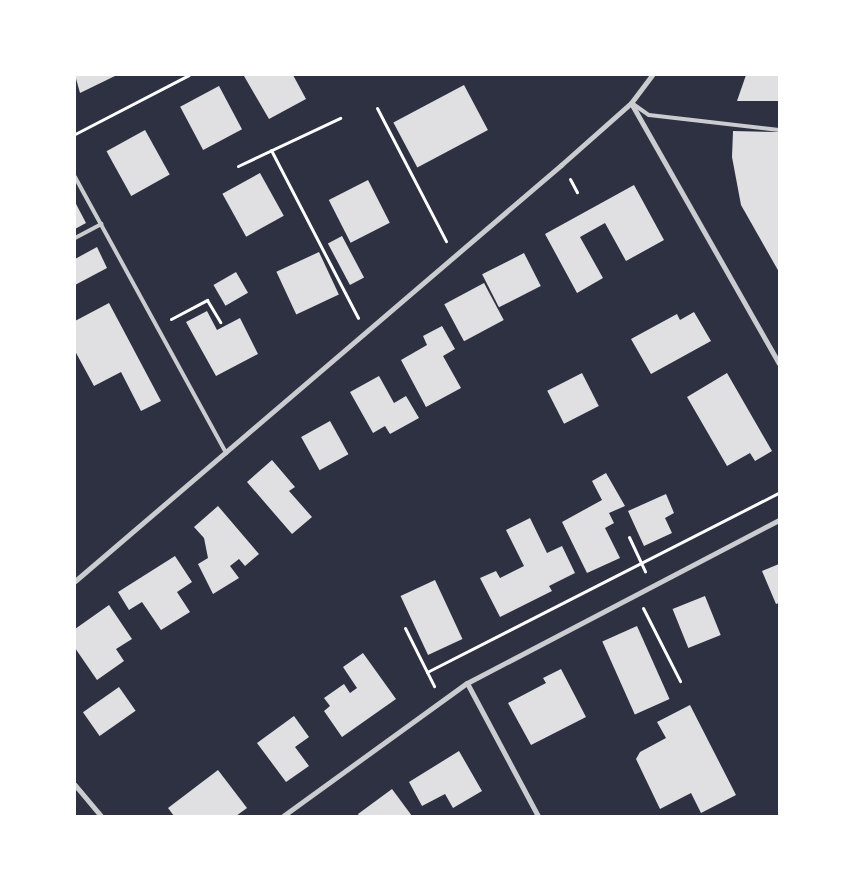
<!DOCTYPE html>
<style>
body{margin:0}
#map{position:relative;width:854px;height:891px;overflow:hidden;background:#2d3142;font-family:Figtree,sans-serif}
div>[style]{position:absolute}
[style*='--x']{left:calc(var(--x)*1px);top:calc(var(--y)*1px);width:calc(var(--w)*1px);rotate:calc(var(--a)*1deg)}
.building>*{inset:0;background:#e0e0e3;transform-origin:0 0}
.path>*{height:3px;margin:-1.5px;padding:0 1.5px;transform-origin:1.5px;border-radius:1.5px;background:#fff}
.service>*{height:4px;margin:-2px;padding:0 2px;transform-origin:2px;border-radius:2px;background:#caccd0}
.minor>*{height:5px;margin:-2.5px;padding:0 2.5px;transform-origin:2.5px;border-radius:2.5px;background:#caccd0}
span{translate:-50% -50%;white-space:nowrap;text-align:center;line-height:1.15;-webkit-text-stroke:5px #fff;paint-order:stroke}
.frame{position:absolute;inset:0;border:76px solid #fff;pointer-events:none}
</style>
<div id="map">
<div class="building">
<i style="clip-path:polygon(75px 75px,117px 75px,80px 93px)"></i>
<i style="clip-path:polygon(293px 75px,306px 99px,269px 119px,244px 76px)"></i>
<i style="clip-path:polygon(746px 75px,779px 75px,779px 101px,737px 101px)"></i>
<i style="left:464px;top:85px;width:51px;height:80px;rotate:62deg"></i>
<i style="left:219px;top:86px;width:49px;height:44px;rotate:62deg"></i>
<i style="left:145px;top:130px;width:51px;height:44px;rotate:61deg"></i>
<i style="clip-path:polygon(733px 131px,779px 132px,779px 272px,741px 205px,732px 157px)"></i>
<i style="left:260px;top:173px;width:49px;height:43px;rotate:61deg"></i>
<i style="left:368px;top:180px;width:48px;height:44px;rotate:63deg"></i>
<i style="clip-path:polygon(634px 185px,664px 240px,626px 261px,605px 223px,580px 237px,603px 278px,577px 293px,545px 234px)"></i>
<i style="clip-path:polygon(75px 202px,86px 223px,75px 229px)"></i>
<i style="left:342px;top:236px;width:47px;height:16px;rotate:62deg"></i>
<i style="clip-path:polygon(97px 247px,107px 268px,75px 285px,75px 259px)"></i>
<i style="left:319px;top:252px;width:47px;height:47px;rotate:65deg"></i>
<i style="left:524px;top:253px;width:37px;height:47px;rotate:63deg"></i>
<i style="left:236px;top:272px;width:24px;height:26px;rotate:60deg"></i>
<i style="left:484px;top:283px;width:42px;height:45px;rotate:62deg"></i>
<i style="clip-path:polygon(109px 303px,161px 401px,141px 411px,121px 372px,94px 386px,75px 351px,75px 321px)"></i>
<i style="clip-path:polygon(207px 311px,217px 330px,240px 318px,258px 354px,216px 376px,186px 322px)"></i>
<i style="clip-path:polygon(694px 312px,711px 341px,651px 374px,631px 339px,677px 314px,680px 320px)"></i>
<i style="clip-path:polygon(442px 326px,455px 349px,443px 356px,461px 388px,426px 407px,401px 360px,427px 345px,423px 336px)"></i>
<i style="left:582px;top:373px;width:37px;height:39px;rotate:63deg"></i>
<i style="clip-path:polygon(727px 373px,772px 451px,755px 461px,750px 453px,727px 466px,687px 397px)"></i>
<i style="clip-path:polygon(379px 376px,394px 403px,406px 396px,419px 418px,390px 434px,385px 426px,373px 433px,350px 392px)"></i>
<i style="left:330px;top:421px;width:38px;height:33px;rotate:61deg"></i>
<i style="clip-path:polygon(272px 460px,295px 487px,289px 491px,312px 517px,292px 534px,247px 482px)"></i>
<i style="clip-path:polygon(606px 473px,625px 506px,609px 513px,614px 523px,605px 528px,620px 558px,587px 573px,562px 522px,602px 500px,592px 481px)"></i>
<i style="clip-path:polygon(666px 494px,674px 513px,665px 518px,672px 533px,644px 546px,628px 511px)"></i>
<i style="clip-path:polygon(218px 506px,259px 554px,245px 566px,239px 559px,230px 566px,239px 578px,213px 594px,198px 564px,208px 558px,204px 538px,194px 527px)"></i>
<i style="clip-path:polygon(530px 518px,547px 553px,562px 546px,575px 573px,549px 586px,552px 591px,500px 617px,480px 578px,496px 571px,500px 578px,524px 566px,506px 530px)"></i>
<i style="clip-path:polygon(175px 556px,192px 582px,177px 592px,190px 612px,161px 630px,142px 602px,129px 610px,118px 592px)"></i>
<i style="clip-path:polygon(779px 564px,779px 603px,776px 604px,762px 571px)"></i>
<i style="left:435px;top:580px;width:65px;height:38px;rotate:65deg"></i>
<i style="left:705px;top:596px;width:42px;height:35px;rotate:68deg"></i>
<i style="clip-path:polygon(109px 605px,132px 639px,116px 649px,124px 661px,97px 680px,75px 648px,75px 629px)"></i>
<i style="left:637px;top:626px;width:80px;height:38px;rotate:66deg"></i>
<i style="clip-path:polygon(363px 653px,396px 699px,342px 737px,324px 711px,330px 706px,324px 698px,344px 684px,350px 693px,357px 688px,343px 667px)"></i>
<i style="clip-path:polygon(561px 669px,586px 717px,531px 745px,508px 703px,546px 683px,543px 678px)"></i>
<i style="left:119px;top:687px;width:29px;height:44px;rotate:55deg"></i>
<i style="clip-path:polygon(690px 705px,736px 795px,701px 813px,691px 793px,660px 809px,636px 759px,640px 752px,666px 738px,657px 722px)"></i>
<i style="clip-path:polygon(294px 716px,309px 737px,295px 747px,309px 766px,286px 782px,257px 743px)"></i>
<i style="clip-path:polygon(459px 751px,482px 791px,453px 808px,445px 794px,422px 806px,409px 782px)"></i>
<i style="clip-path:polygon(218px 770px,247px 808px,236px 816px,174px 816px,168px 808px)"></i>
<i style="clip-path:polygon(392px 789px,412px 816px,359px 816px,358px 814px)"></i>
</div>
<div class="path">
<i style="--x:377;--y:108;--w:150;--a:62.6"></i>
<i style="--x:75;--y:134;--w:128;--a:-27.4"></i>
<i style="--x:271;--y:150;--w:189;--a:62.6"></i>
<i style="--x:238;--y:166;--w:113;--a:-25.2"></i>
<i style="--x:570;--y:179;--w:15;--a:62"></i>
<i style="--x:171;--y:319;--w:41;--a:-27.8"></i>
<i style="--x:207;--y:300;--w:26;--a:59"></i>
<i style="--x:629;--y:537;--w:38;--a:65"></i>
<i style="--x:643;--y:608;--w:82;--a:63.1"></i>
<i style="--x:405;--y:628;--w:65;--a:63.4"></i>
<i style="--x:427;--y:672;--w:395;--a:-27"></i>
</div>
<div class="service">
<i style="--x:633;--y:104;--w:19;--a:35"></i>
<i style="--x:649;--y:115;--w:131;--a:6.6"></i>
<i style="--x:75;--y:177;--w:315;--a:61.3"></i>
<i style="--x:75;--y:238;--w:30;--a:-28"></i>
</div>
<div class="minor">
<i style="--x:631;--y:103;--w:299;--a:60.4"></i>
<i style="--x:75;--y:581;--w:640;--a:-40.56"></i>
<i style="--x:561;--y:165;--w:94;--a:-41.5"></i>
<i style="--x:631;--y:103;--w:35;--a:-53"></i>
<i style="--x:467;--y:683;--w:151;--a:61.9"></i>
<i style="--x:75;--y:785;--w:40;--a:50"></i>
<i style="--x:283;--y:816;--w:227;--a:-35.9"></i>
<i style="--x:467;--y:683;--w:352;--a:-27.6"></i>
</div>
<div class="frame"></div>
</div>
